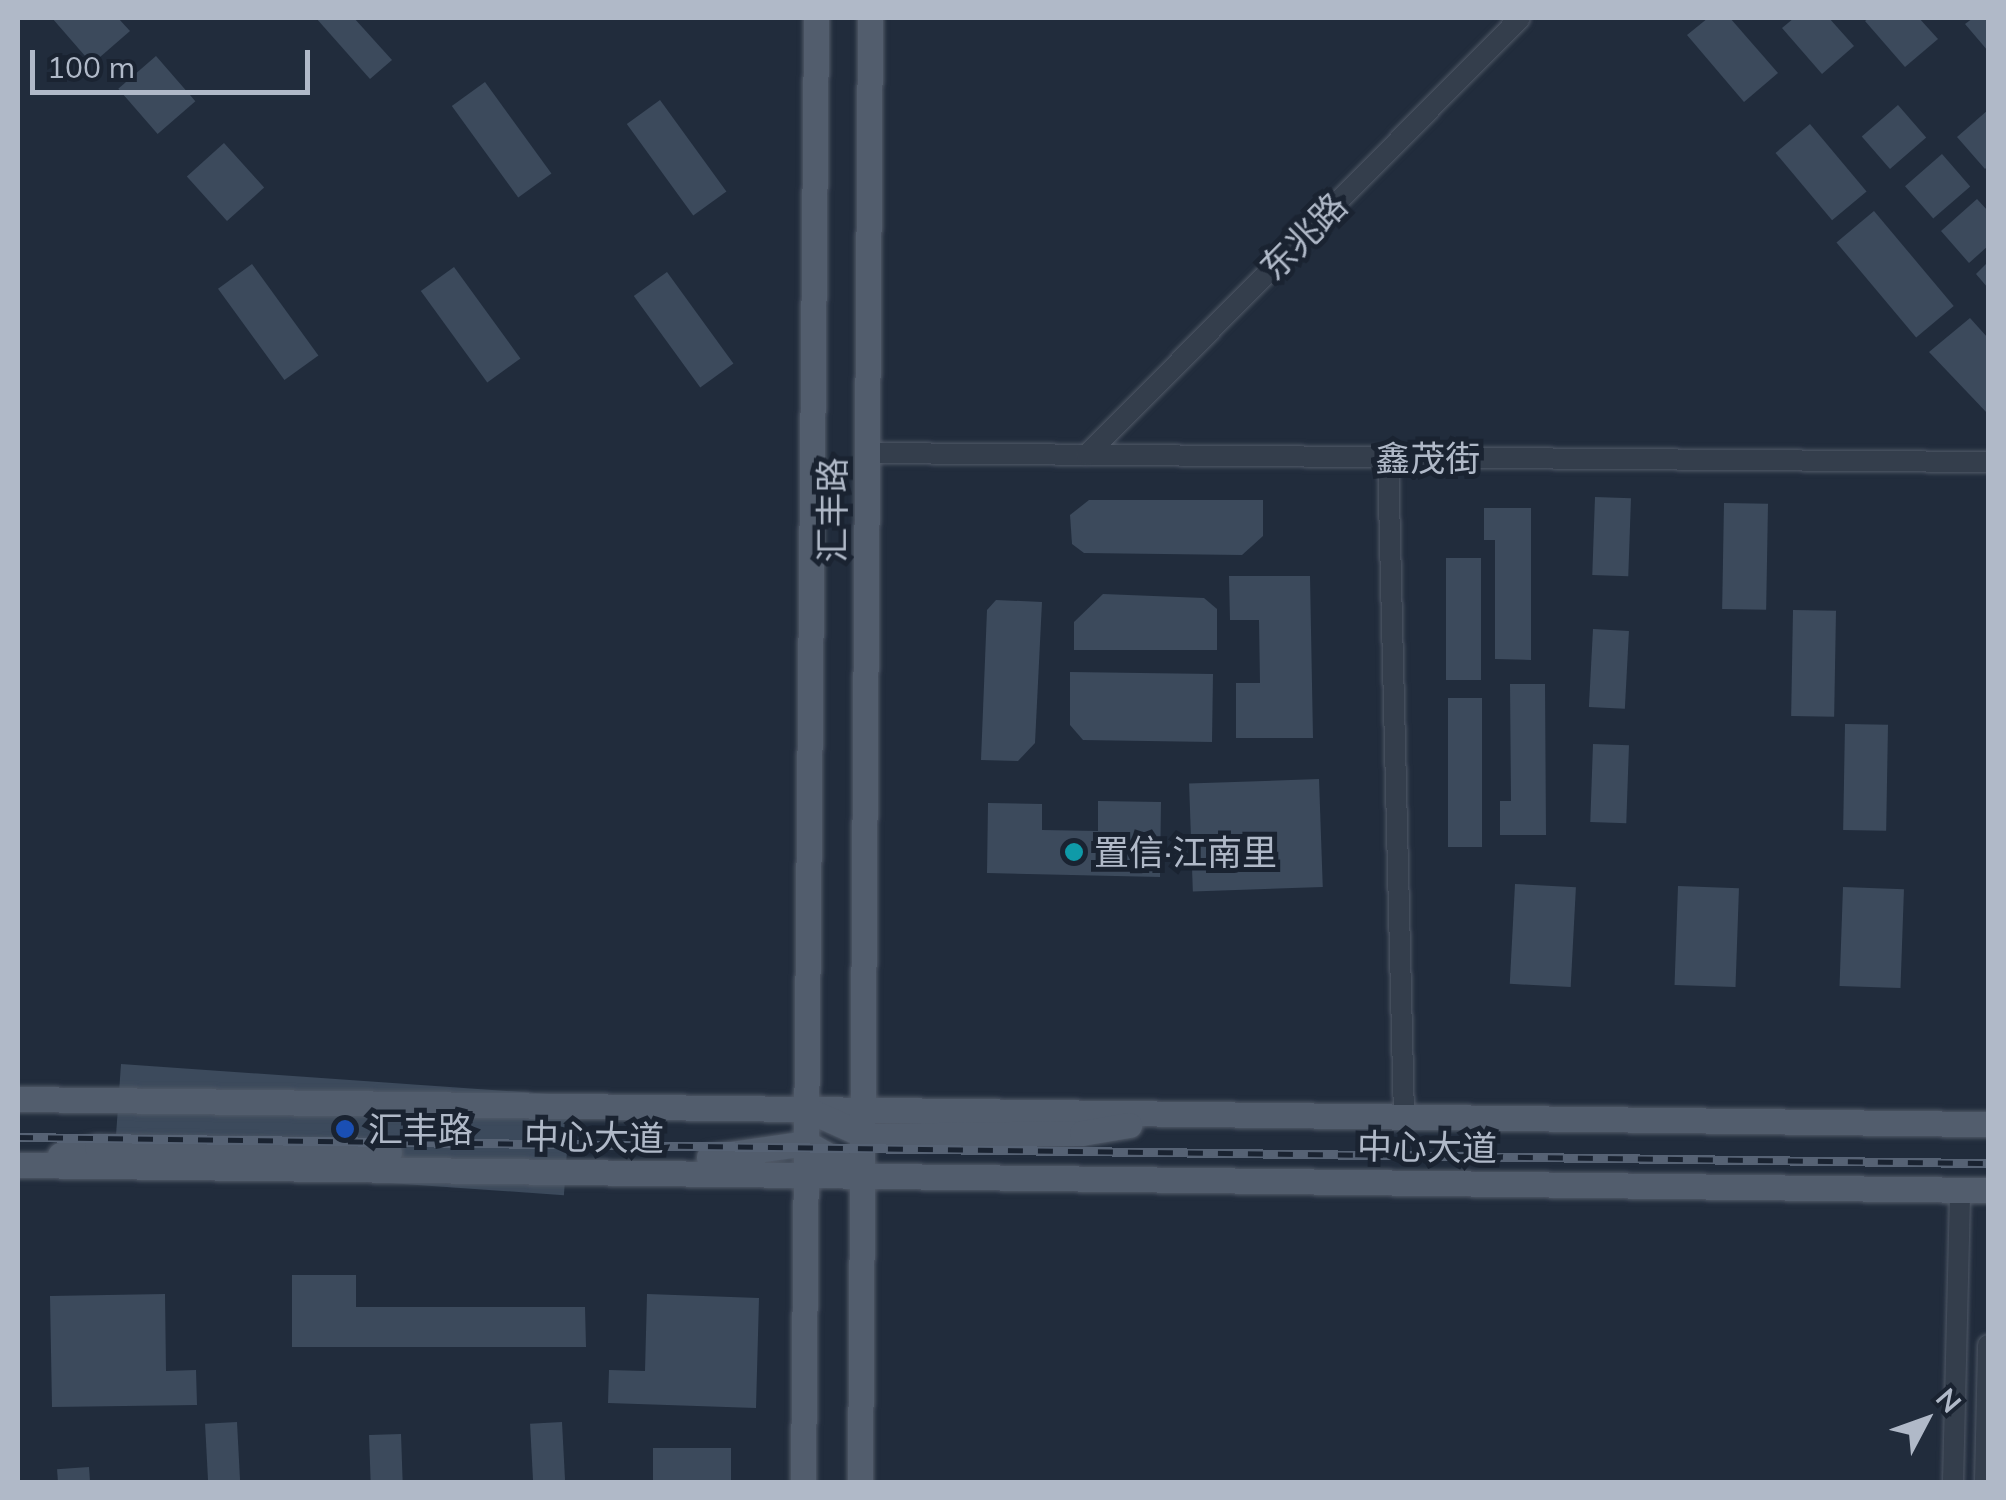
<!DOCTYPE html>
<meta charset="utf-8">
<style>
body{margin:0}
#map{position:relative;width:2006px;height:1500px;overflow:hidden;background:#212c3c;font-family:Mulish,"Noto Sans SC",sans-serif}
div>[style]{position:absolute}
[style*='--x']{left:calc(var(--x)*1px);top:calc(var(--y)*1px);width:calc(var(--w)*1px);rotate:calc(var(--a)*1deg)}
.building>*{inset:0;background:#3c4a5c;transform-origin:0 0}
.roads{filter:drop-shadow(0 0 2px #505967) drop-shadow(0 0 2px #505967)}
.minor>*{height:20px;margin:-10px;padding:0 10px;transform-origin:10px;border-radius:10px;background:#343e4c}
.major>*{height:25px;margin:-12.5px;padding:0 12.5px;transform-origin:12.5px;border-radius:12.5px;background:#525d6d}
.rail>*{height:9px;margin-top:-4.5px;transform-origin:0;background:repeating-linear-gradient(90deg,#1a2331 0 15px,#566274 0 30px);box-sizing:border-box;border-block:2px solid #566274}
.dots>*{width:28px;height:28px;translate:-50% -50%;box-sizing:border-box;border:5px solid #1a2331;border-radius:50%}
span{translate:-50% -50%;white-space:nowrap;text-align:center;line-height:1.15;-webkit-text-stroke:10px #1a2331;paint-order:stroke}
.street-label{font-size:35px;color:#b0b9c8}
.poi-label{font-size:35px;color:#b0b9c8}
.left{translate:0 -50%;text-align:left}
.frame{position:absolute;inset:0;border:20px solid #b0b9c8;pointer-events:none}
.north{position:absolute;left:1876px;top:1370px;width:100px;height:100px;-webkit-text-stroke:8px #1a2331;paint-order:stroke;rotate:49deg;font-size:28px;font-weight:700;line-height:40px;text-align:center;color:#b0b9c8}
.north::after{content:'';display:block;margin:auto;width:35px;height:45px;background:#b0b9c8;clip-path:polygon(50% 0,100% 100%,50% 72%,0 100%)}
.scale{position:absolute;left:30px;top:50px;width:280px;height:45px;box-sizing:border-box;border:5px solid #b0b9c8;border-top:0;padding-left:12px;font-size:30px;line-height:35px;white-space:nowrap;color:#b0b9c8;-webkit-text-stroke:8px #1a2331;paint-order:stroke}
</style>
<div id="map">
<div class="building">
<i style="clip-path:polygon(52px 18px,118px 18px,130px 31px,92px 64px)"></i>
<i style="clip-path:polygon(316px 18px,354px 18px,392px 60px,370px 79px)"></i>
<i style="clip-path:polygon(1708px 18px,1730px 18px,1778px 73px,1744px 102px,1687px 35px)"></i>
<i style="clip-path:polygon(1794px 18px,1829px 18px,1854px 46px,1822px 74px,1782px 28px)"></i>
<i style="clip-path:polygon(1869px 18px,1919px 18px,1938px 39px,1905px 67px,1865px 21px)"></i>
<i style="clip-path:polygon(1973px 18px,1988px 18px,1988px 51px,1965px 24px)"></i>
<i style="left:156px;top:56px;width:60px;height:50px;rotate:49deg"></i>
<i style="left:485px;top:82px;width:113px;height:41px;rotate:54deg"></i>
<i style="left:660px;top:100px;width:113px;height:41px;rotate:54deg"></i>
<i style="left:1898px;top:105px;width:43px;height:48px;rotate:49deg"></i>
<i style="clip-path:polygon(1988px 110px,1988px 166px,1985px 169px,1957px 137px)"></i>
<i style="left:1810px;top:124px;width:88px;height:45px;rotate:50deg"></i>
<i style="left:224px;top:143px;width:60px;height:50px;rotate:48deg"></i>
<i style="left:1942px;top:154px;width:43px;height:49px;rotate:49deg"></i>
<i style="clip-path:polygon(1977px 199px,1988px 211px,1988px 246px,1969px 263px,1941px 231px)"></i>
<i style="left:1874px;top:211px;width:124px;height:49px;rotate:50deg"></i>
<i style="clip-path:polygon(1988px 262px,1988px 288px,1976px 274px)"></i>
<i style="left:252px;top:264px;width:113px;height:42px;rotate:54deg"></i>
<i style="left:454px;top:267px;width:113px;height:41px;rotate:54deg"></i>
<i style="left:667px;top:272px;width:113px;height:41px;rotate:54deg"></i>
<i style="clip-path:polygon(1970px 318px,1988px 338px,1988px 414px,1929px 352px)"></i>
<i style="left:1595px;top:497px;width:36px;height:78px;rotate:2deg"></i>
<i style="clip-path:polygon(1089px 500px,1263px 500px,1263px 536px,1242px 555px,1084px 553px,1072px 544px,1070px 515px)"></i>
<i style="left:1724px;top:503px;width:44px;height:106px;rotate:1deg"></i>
<i style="clip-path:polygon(1484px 508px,1531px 508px,1531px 660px,1495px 659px,1495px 540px,1484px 540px)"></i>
<i style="left:1446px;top:558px;width:35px;height:122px"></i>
<i style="clip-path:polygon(1229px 576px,1310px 576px,1313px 738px,1236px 738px,1236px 683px,1260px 683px,1259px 620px,1230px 620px)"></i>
<i style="clip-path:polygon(1103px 594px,1204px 598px,1217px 609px,1217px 650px,1074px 650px,1074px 622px)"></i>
<i style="clip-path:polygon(996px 600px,1042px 602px,1035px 743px,1018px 761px,981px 760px,987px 610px)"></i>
<i style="left:1793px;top:610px;width:43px;height:106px;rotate:1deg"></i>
<i style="left:1593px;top:629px;width:36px;height:78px;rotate:3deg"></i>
<i style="clip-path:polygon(1070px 672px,1213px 674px,1212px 742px,1083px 740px,1070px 725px)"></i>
<i style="clip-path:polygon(1510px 684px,1545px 684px,1546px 835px,1500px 835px,1500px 801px,1511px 801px)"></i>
<i style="left:1448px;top:698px;width:34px;height:149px"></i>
<i style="left:1845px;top:724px;width:43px;height:106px;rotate:1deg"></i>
<i style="left:1593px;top:744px;width:36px;height:78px;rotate:2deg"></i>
<i style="left:1319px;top:779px;width:108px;height:130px;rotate:88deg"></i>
<i style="clip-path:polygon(1098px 801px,1161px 802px,1160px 877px,987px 873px,988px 803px,1042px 804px,1042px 830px,1098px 831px)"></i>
<i style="left:1515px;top:884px;width:61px;height:100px;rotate:3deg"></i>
<i style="left:1678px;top:886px;width:61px;height:99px;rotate:2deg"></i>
<i style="left:1843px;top:887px;width:61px;height:99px;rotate:2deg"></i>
<i style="left:121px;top:1064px;width:451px;height:100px;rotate:4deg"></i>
<i style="clip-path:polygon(292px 1275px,356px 1275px,356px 1307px,585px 1307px,586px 1347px,292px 1347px)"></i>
<i style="clip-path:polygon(165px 1294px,166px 1371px,196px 1370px,197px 1405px,52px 1407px,50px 1296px)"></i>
<i style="clip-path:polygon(647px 1294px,759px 1298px,756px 1408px,608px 1403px,609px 1370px,645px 1371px)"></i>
<i style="left:237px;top:1422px;width:60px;height:32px;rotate:87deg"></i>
<i style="left:562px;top:1422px;width:60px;height:32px;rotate:87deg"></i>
<i style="left:401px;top:1434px;width:48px;height:32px;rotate:88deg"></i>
<i style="left:731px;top:1448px;width:34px;height:78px;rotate:90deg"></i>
<i style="left:89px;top:1467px;width:15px;height:32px;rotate:86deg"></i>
</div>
<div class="roads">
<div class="minor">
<i style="--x:867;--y:453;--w:1121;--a:0.46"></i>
<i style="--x:1087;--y:455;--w:615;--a:-45.26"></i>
<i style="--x:1388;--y:457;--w:659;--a:88.61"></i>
<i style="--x:1953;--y:1482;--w:292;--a:-88.6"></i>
<i style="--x:1985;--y:1482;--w:137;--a:-88.7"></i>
</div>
<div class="major">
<i style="--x:18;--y:1099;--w:1970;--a:0.73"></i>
<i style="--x:815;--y:1113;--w:56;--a:24.3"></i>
<i style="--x:866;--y:1136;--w:216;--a:-0.8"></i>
<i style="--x:1082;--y:1133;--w:48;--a:-9.7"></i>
<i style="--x:60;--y:1155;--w:38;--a:-12"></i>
<i style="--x:97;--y:1147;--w:292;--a:1"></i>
<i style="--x:709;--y:1157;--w:98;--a:-8.2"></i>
<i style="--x:806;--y:1143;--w:62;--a:29.1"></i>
<i style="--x:18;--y:1165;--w:1970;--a:0.73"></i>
<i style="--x:803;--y:1482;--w:1464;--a:-89.49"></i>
<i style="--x:860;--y:1482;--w:1464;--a:-89.61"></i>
</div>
</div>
<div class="rail">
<i style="--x:18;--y:1137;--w:1970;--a:0.76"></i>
</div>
<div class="dots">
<i style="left:1074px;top:852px;background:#0f9aa8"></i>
<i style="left:345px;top:1129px;background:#1a4fb4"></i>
</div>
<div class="street-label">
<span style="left:1303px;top:236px;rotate:-45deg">东兆路</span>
<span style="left:1428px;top:458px">鑫茂街</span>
<span style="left:832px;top:510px;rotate:-90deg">汇丰路</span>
<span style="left:594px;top:1137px;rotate:1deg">中心大道</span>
<span style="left:1427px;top:1147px;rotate:1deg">中心大道</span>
</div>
<div class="poi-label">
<span class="left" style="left:1094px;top:852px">置信·江南里</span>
<span class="left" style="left:368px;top:1129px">汇丰路</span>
</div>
<div class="frame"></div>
<div class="north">N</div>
<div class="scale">100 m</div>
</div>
